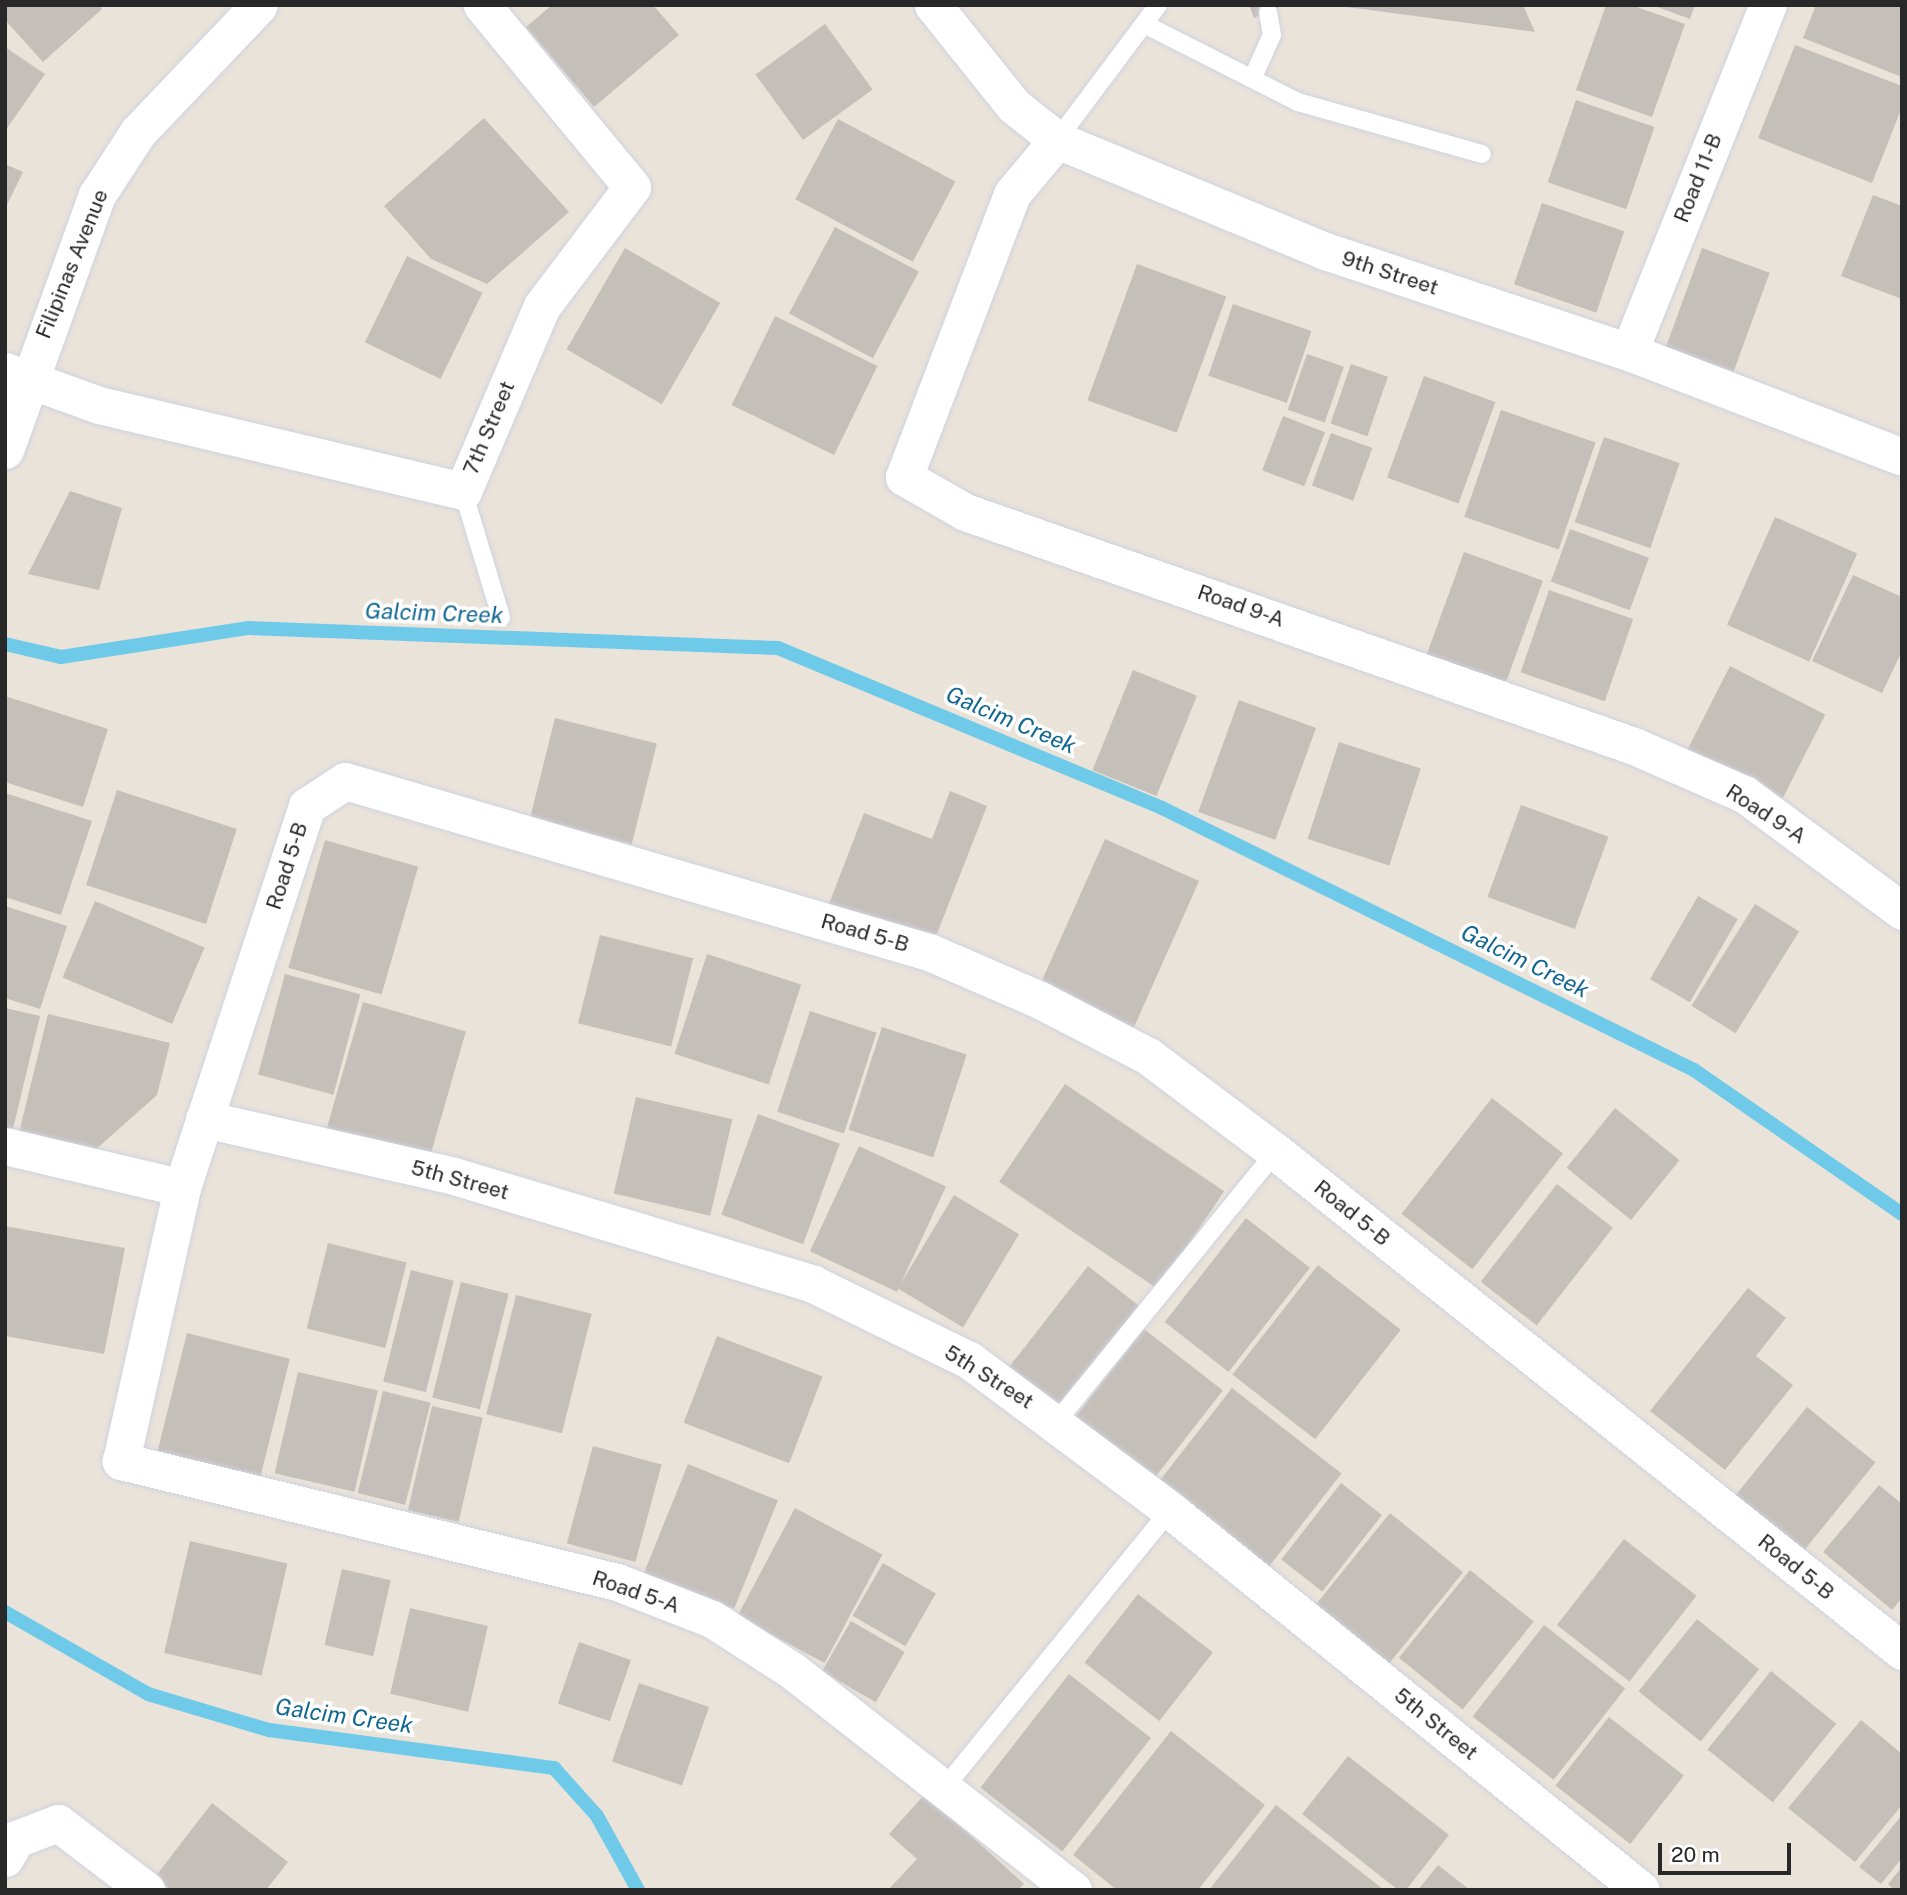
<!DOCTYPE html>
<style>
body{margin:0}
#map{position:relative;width:1907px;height:1895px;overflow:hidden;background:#eae3d9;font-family:"Public Sans",sans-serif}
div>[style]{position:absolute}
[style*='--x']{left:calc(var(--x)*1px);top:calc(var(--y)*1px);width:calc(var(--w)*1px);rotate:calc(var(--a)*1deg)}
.stream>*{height:14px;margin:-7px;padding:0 7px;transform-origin:7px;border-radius:7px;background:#6fcae9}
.building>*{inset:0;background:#c5bfb9;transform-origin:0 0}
.roads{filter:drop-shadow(0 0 2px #cfd2e0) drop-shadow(0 0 2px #cfd2e0)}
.lane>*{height:18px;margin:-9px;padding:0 9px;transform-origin:9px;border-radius:9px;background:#fff}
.street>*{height:37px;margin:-18.5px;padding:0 18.5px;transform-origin:18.5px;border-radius:18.5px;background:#fff}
span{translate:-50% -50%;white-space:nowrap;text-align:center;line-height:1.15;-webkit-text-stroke:7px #fff;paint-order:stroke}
.street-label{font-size:21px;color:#282828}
.water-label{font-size:23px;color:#126791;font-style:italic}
.frame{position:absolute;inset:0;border:7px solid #282828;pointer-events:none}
.scale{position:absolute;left:1658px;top:1843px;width:133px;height:32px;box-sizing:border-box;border:4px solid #282828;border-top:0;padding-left:9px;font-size:21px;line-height:24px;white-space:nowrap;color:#282828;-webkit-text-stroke:5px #fff;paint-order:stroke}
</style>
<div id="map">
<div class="stream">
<i style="--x:5;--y:644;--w:57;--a:13.1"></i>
<i style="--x:61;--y:657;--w:190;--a:-8.8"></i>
<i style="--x:249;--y:628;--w:529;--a:2.17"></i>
<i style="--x:778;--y:648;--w:416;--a:22.6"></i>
<i style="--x:1162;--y:808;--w:593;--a:26.22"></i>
<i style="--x:1694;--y:1070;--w:253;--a:34.7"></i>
<i style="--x:5;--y:1612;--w:165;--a:29.8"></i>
<i style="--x:148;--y:1694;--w:126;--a:16.6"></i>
<i style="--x:269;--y:1730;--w:288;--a:7.6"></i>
<i style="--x:554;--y:1768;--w:64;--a:48.1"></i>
<i style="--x:597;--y:1816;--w:85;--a:61"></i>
</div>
<div class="building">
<i style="clip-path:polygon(5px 5px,99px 5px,102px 9px,43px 62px,5px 20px)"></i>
<i style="clip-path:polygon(552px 5px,653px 5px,679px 35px,594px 107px,526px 27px)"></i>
<i style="clip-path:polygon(1249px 5px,1284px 5px,1254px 18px)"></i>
<i style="clip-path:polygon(1347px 5px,1523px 5px,1535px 32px,1347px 7px)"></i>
<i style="clip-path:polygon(1606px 5px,1631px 5px,1685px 24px,1652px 117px,1576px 90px)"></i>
<i style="clip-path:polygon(1652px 5px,1695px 5px,1690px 19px)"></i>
<i style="clip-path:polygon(1816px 5px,1902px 5px,1902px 77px,1803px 38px)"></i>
<i style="left:825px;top:24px;width:81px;height:86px;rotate:54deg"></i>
<i style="clip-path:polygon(1795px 45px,1902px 86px,1902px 107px,1872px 183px,1758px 138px)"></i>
<i style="clip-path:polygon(5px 47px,45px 74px,5px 131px)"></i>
<i style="left:1576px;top:100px;width:83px;height:87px;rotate:19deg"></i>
<i style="clip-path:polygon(484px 118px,569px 212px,487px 284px,431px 259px,384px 206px)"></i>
<i style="left:838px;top:119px;width:133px;height:91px;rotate:28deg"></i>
<i style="clip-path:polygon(5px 164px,23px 172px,5px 209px)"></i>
<i style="clip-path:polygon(1873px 195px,1902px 206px,1902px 299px,1841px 276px)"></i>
<i style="left:1542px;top:203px;width:87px;height:86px;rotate:19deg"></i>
<i style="left:835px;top:227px;width:95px;height:98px;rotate:28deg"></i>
<i style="left:625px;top:248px;width:110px;height:117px;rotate:30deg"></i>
<i style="left:1702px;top:248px;width:72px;height:106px;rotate:20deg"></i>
<i style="left:407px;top:256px;width:84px;height:96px;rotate:26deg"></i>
<i style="left:1137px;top:264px;width:95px;height:145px;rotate:20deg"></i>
<i style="left:1233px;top:304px;width:83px;height:76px;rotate:19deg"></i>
<i style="left:775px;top:316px;width:114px;height:99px;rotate:26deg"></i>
<i style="left:1307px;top:354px;width:39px;height:59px;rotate:19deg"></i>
<i style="left:1351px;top:364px;width:39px;height:63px;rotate:19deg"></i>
<i style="left:1424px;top:376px;width:76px;height:108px;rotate:20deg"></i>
<i style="left:1501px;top:410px;width:100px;height:113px;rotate:19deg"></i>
<i style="left:1283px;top:416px;width:45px;height:58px;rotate:21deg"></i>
<i style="left:1331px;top:433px;width:44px;height:56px;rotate:20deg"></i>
<i style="left:1604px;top:437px;width:80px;height:90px;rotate:19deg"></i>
<i style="clip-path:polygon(70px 491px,122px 508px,99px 590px,28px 574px)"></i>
<i style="left:1775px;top:517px;width:90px;height:118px;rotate:24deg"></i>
<i style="left:1570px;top:529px;width:84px;height:56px;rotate:20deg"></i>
<i style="left:1464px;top:552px;width:84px;height:109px;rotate:20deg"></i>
<i style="clip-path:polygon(1853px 575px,1902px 597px,1902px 651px,1882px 693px,1812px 661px)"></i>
<i style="left:1549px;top:590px;width:89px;height:87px;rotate:19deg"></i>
<i style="left:1730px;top:666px;width:107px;height:97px;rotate:27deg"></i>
<i style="left:1133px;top:670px;width:69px;height:108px;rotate:22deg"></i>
<i style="clip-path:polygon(5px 696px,108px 729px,83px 807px,5px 782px)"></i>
<i style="left:1239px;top:700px;width:82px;height:119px;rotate:20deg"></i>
<i style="left:555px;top:718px;width:105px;height:104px;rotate:14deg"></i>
<i style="left:1339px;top:742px;width:86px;height:102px;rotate:18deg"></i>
<i style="left:117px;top:790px;width:126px;height:100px;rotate:18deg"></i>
<i style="clip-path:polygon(950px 791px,987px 806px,931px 949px,827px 909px,864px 813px,932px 839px)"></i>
<i style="clip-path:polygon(5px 793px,92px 821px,61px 915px,5px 897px)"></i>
<i style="left:1521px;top:805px;width:93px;height:98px;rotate:20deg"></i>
<i style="left:1105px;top:839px;width:103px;height:167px;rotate:24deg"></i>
<i style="left:325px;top:840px;width:97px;height:133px;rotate:16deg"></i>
<i style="left:1698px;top:896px;width:46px;height:96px;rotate:30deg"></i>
<i style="left:95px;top:901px;width:119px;height:83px;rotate:23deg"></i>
<i style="left:1755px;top:904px;width:52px;height:120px;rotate:32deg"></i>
<i style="clip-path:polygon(5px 906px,67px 926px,40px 1009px,5px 998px)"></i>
<i style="left:600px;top:935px;width:96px;height:91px;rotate:14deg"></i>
<i style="left:707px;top:954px;width:99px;height:105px;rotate:18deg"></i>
<i style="left:285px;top:974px;width:78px;height:104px;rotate:15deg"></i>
<i style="left:363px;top:1002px;width:107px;height:134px;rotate:16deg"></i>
<i style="clip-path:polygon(5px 1008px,40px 1016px,12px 1133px,5px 1132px)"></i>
<i style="left:810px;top:1011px;width:70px;height:106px;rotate:18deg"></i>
<i style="clip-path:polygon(48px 1014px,170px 1043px,157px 1095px,95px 1150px,19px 1133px)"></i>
<i style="left:882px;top:1027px;width:89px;height:108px;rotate:18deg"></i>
<i style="left:1065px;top:1084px;width:192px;height:118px;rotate:34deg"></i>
<i style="left:636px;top:1097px;width:99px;height:99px;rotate:13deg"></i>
<i style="left:1492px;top:1098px;width:90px;height:147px;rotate:38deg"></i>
<i style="left:1615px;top:1108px;width:83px;height:77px;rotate:39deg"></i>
<i style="left:758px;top:1114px;width:87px;height:107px;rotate:20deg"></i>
<i style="left:859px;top:1146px;width:96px;height:116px;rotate:25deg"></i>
<i style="left:1557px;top:1184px;width:71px;height:124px;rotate:38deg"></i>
<i style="left:954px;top:1195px;width:76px;height:109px;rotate:31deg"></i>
<i style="left:1246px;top:1218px;width:81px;height:132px;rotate:38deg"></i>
<i style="clip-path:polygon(5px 1226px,125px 1248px,104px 1354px,5px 1336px)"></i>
<i style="left:328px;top:1243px;width:81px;height:88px;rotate:14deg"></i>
<i style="left:1318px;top:1265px;width:105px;height:139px;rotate:38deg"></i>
<i style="left:1088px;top:1266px;width:70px;height:128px;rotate:38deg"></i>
<i style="left:411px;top:1270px;width:44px;height:115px;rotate:14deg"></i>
<i style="left:461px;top:1282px;width:49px;height:119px;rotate:14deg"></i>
<i style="clip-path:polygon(1748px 1288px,1786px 1318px,1756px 1356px,1793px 1385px,1725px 1470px,1650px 1411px)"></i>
<i style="left:516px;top:1295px;width:78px;height:123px;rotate:14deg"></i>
<i style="left:1144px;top:1329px;width:100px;height:115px;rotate:38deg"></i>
<i style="left:187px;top:1333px;width:106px;height:127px;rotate:14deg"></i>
<i style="left:717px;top:1336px;width:113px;height:93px;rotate:21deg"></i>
<i style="left:298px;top:1372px;width:82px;height:104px;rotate:13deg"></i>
<i style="left:1232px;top:1388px;width:139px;height:124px;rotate:38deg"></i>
<i style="left:383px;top:1391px;width:49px;height:105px;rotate:14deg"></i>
<i style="left:432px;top:1406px;width:52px;height:107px;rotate:13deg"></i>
<i style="left:1807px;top:1407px;width:88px;height:127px;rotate:39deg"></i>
<i style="left:593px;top:1446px;width:71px;height:101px;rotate:15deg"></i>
<i style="left:688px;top:1464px;width:97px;height:117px;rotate:22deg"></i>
<i style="left:1341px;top:1483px;width:52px;height:97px;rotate:38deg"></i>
<i style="clip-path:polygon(1879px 1485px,1902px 1504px,1902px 1598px,1892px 1610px,1823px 1552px)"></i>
<i style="left:795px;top:1508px;width:99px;height:123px;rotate:28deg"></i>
<i style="left:1390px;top:1513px;width:94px;height:123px;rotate:39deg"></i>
<i style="left:1624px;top:1539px;width:92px;height:109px;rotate:38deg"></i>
<i style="left:190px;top:1541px;width:100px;height:115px;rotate:13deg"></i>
<i style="left:883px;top:1563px;width:61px;height:61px;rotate:30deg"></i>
<i style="left:342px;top:1569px;width:50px;height:78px;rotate:13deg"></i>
<i style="left:1470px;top:1570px;width:82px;height:113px;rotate:39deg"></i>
<i style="left:1138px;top:1594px;width:95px;height:87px;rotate:38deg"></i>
<i style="left:410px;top:1608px;width:80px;height:88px;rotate:13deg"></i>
<i style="left:1697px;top:1619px;width:80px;height:93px;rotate:39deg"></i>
<i style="left:851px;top:1621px;width:62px;height:58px;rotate:30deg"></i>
<i style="left:1544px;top:1625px;width:103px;height:116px;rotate:38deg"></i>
<i style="left:579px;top:1642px;width:55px;height:65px;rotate:19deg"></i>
<i style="left:1771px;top:1671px;width:84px;height:101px;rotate:39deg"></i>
<i style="left:1069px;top:1674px;width:104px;height:144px;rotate:38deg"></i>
<i style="left:639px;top:1683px;width:74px;height:83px;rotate:19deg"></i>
<i style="left:1609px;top:1717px;width:95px;height:87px;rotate:38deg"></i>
<i style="clip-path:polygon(1861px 1720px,1902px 1754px,1902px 1805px,1855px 1862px,1788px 1808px)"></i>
<i style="clip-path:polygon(1171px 1731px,1265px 1805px,1198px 1890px,1117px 1890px,1073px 1855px)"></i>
<i style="clip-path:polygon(1348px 1756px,1449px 1835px,1406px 1890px,1398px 1890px,1302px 1814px)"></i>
<i style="clip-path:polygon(925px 1794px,1024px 1884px,1018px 1890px,888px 1890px,917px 1859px,889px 1834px)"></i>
<i style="clip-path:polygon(212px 1803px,288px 1862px,266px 1890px,171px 1890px,155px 1877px)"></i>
<i style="clip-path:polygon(1276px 1805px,1384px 1890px,1209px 1890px)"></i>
<i style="clip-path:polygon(1902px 1815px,1902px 1858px,1881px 1884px,1859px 1867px)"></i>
<i style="clip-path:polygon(1438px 1865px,1470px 1890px,1418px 1890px)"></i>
<i style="clip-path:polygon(1902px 1867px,1902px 1890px,1894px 1890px,1888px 1884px)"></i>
</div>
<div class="roads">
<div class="lane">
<i style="--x:1144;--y:24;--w:173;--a:26.9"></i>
<i style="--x:1298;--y:102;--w:191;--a:15.8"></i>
<i style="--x:1253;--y:77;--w:46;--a:-65.7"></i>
<i style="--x:1272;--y:35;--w:23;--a:-100"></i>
<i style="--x:1057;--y:140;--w:169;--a:-53.2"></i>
<i style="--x:463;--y:491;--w:132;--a:73.2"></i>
<i style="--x:1057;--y:1421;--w:347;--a:-50.9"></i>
<i style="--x:945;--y:1787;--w:357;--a:-50.9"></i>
</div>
<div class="street">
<i style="--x:933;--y:5;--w:129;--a:51.3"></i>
<i style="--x:1014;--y:106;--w:55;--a:38.3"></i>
<i style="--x:1057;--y:140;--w:293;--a:22.5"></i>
<i style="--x:1328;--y:252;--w:317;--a:18.4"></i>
<i style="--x:1629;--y:352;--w:292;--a:21"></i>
<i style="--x:1057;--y:140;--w:70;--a:129.8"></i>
<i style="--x:1012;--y:194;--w:303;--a:110.9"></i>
<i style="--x:904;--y:477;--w:70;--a:29.8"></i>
<i style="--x:965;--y:512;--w:709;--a:19.28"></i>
<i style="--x:1634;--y:746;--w:120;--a:23.6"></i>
<i style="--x:1744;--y:794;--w:197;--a:36.5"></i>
<i style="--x:1629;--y:352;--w:374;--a:-68.2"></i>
<i style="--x:5;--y:371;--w:100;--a:19.9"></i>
<i style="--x:99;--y:405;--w:374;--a:13.3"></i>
<i style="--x:463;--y:491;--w:201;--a:-66.9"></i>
<i style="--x:542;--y:306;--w:149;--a:-52.9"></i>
<i style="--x:632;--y:187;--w:236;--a:-129.5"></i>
<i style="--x:5;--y:450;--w:271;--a:-70.2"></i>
<i style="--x:97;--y:195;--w:75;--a:-56.9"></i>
<i style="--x:138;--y:132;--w:175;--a:-46.4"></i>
<i style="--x:204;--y:1119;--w:256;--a:12.8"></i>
<i style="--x:454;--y:1176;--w:375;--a:16.7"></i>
<i style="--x:813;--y:1284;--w:174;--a:26"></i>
<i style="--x:969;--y:1360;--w:251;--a:36.7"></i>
<i style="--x:1170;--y:1510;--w:605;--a:38.9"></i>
<i style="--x:5;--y:1146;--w:182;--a:13.3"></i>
<i style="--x:5;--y:1858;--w:22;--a:-60"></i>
<i style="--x:16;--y:1839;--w:45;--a:-20.9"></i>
<i style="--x:58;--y:1823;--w:111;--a:37.3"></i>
<i style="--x:1073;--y:1890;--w:355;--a:-142"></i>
<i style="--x:793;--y:1671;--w:96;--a:-147.3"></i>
<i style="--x:712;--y:1619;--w:102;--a:-158.7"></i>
<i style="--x:617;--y:1582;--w:511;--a:-166.29"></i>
<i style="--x:121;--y:1461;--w:280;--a:-77.4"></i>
<i style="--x:182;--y:1188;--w:402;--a:-71.9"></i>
<i style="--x:307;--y:806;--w:45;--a:-33.3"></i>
<i style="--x:345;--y:781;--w:609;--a:16.32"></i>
<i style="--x:929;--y:952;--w:121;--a:23.4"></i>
<i style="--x:1040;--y:1000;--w:122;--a:27.4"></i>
<i style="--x:1148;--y:1056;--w:160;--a:36.9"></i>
<i style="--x:1276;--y:1152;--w:801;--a:38.56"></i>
</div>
</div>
<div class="street-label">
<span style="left:1698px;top:178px;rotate:-68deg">Road 11-B</span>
<span style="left:72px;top:264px;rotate:-68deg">Filipinas Avenue</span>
<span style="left:1390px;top:273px;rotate:18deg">9th Street</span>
<span style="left:489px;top:428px;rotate:-67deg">7th Street</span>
<span style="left:1241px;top:606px;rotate:19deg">Road 9-A</span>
<span style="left:1766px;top:814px;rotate:33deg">Road 9-A</span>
<span style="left:287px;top:866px;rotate:-72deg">Road 5-B</span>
<span style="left:865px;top:933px;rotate:16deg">Road 5-B</span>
<span style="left:460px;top:1180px;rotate:15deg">5th Street</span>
<span style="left:1352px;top:1213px;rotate:39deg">Road 5-B</span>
<span style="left:989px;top:1377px;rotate:32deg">5th Street</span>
<span style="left:1796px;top:1567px;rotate:39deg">Road 5-B</span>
<span style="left:636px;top:1592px;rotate:19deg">Road 5-A</span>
<span style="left:1436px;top:1724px;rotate:39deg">5th Street</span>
</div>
<div class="water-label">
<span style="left:434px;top:613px;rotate:2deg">Galcim Creek</span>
<span style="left:1011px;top:720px;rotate:23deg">Galcim Creek</span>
<span style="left:1525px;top:961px;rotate:26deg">Galcim Creek</span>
<span style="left:344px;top:1716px;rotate:8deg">Galcim Creek</span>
</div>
<div class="frame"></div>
<div class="scale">20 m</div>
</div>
